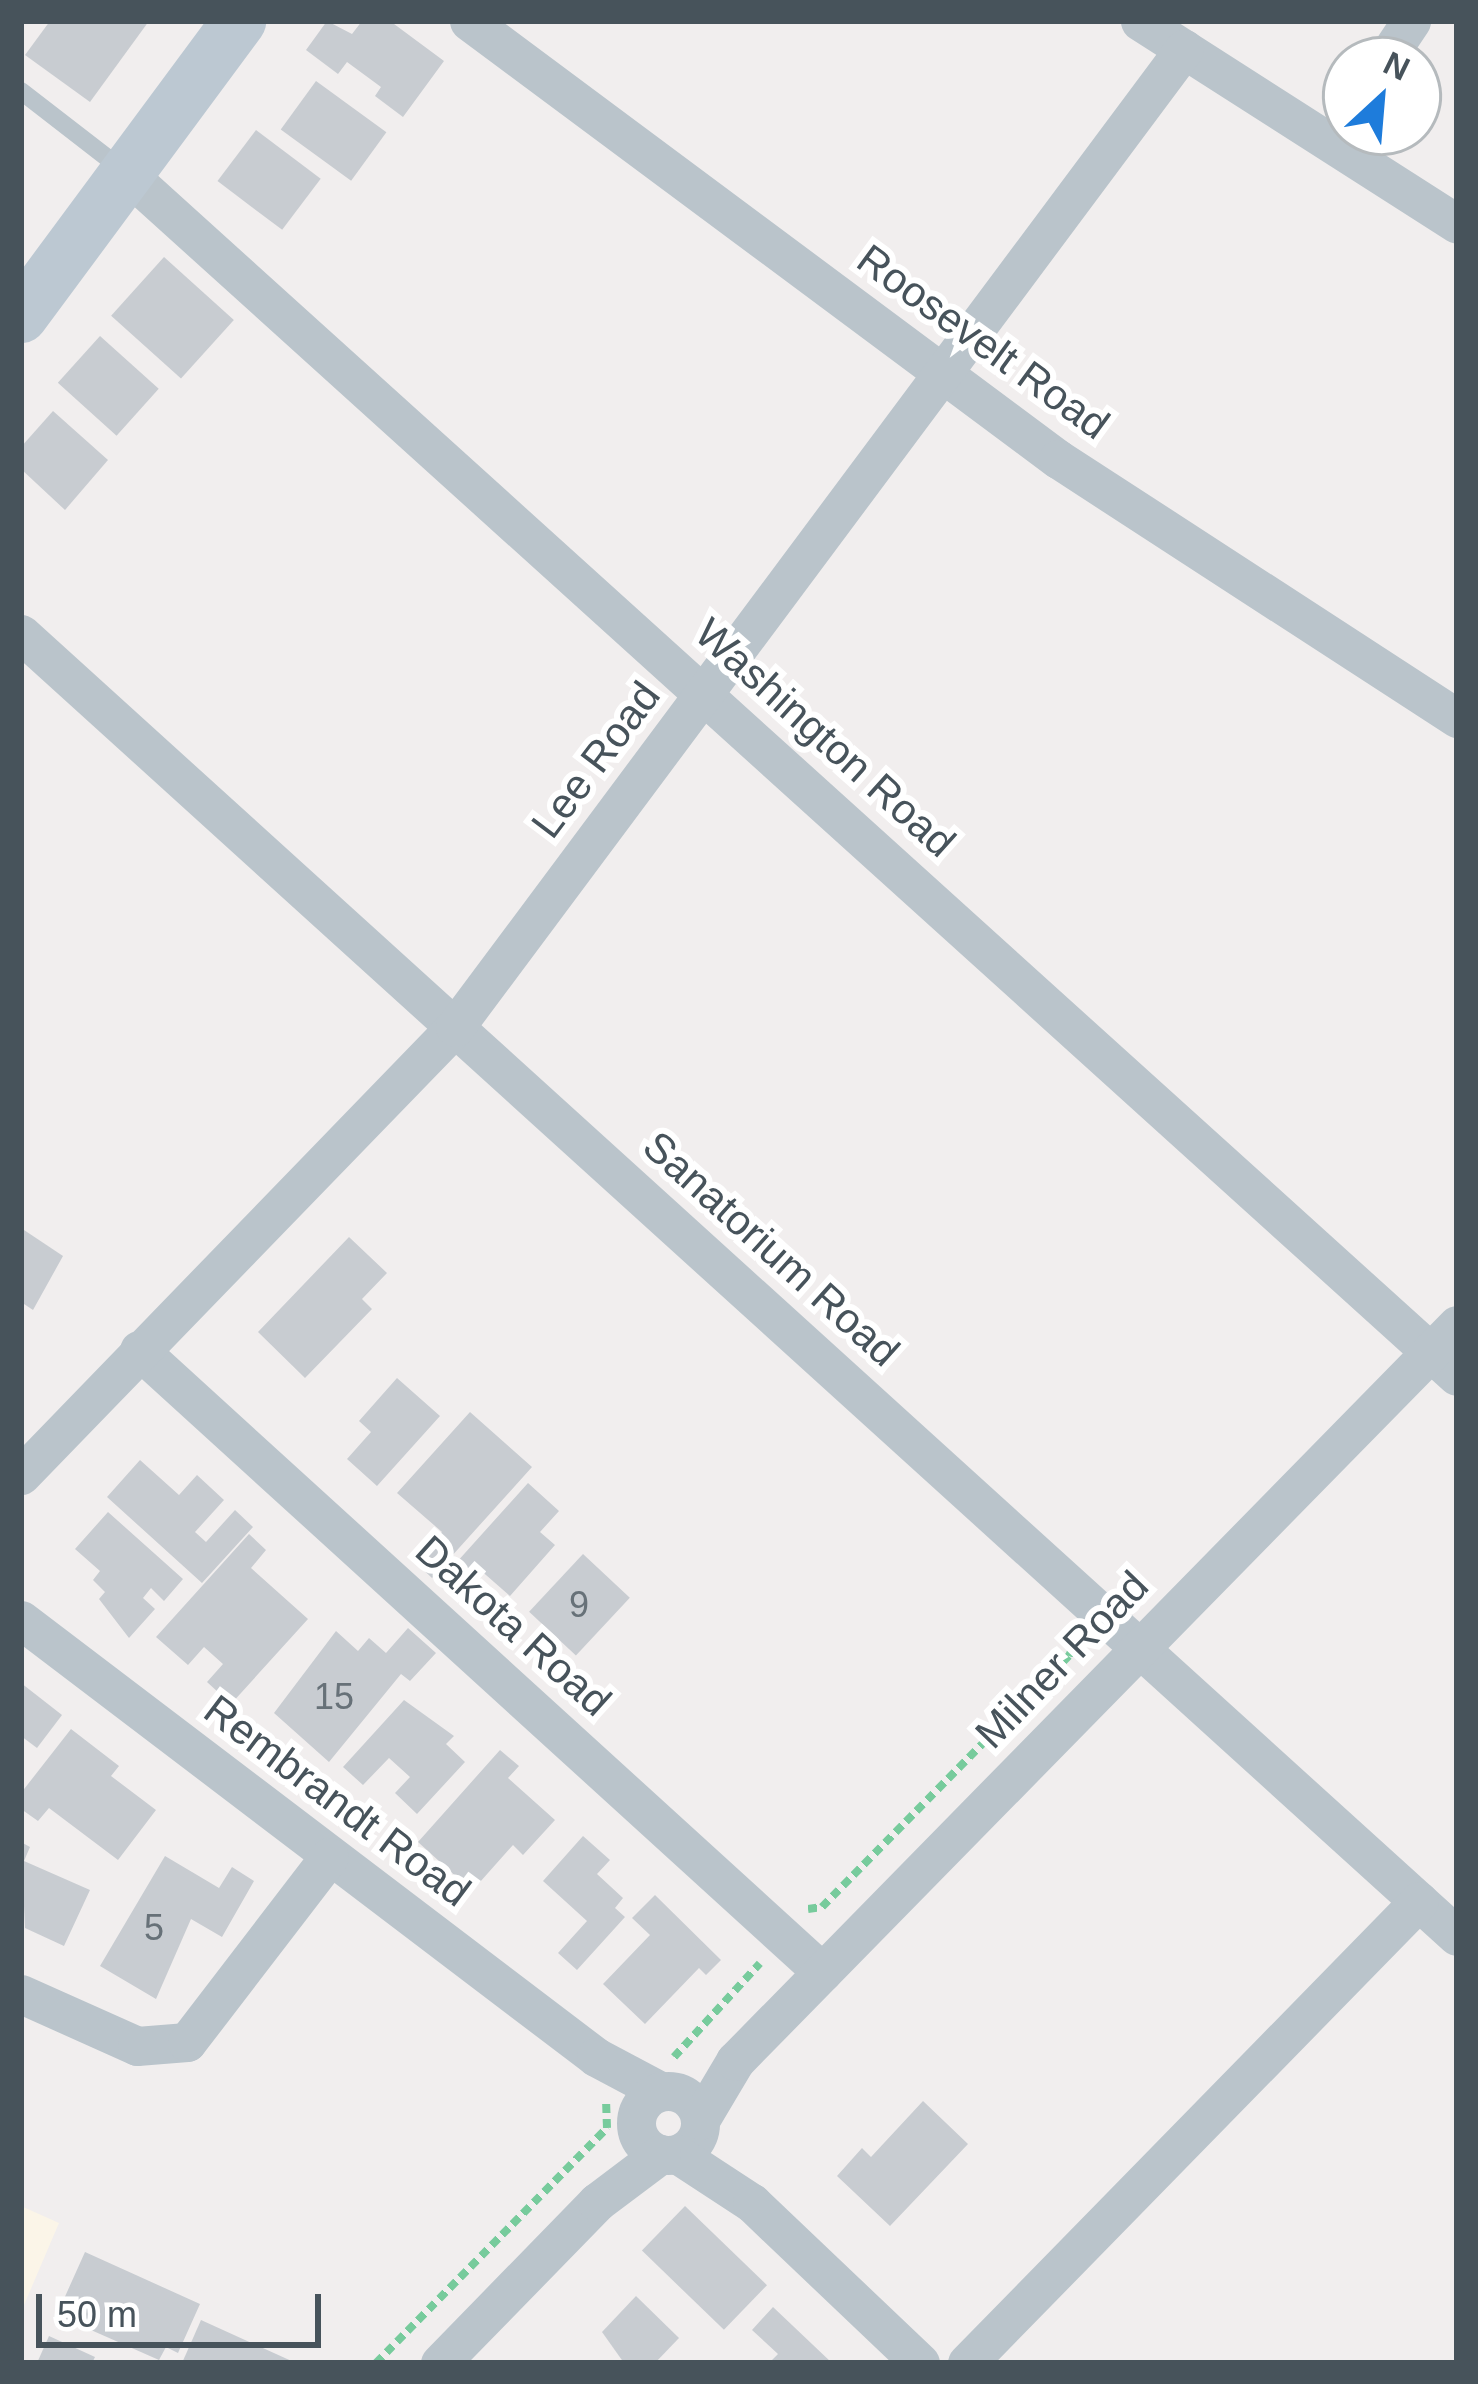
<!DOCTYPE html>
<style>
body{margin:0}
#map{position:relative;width:1478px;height:2384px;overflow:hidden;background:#f1eeee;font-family:Helvetica,sans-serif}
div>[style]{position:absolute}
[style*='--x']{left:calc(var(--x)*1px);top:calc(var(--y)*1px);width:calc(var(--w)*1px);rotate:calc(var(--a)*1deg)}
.commercial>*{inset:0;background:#fbf5e8}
.building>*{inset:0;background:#c8ccd1;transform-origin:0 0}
.path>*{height:8px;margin-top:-4px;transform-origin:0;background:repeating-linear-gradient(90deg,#77cb9c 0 9px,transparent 0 15px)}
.lane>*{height:18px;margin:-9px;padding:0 9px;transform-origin:9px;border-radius:9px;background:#bac4cb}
.street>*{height:39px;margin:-19.5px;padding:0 19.5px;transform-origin:19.5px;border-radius:19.5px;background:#bac4cb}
.street>.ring{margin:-19.5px;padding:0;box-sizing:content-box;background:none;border:39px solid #bac4cb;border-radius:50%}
.secondary>*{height:54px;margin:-27px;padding:0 27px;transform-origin:27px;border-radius:27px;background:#bcc8d2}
span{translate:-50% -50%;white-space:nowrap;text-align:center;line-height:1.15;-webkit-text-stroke:12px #fff;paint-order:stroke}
.number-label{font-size:36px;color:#677178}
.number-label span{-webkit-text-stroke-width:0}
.street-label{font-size:42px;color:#47535b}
.frame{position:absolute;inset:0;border:24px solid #47535b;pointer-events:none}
.north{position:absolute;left:1322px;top:36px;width:120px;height:120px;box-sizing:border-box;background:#fff;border:3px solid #b5babd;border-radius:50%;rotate:26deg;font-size:33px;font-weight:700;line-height:48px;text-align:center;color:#47535b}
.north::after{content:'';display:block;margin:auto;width:42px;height:54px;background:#1e7cdb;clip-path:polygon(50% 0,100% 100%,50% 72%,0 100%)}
.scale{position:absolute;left:36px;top:2294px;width:285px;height:54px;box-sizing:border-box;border:6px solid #47535b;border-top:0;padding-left:15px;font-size:36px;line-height:42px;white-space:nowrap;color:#47535b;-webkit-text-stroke:9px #fff;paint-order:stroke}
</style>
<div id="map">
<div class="commercial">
<i style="clip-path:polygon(21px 2206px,59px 2223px,21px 2312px)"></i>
</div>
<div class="building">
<i style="clip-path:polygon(50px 21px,149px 21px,90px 102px,25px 55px)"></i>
<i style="clip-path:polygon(327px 21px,352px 34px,362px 21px,390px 21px,444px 61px,403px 117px,375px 96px,381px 87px,347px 62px,338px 74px,306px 50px)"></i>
<i style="left:316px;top:81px;width:87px;height:60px;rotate:36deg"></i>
<i style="left:256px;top:130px;width:81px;height:64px;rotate:37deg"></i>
<i style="left:164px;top:257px;width:94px;height:79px;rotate:42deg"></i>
<i style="left:100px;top:336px;width:79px;height:63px;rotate:42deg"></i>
<i style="clip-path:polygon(53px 411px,108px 460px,65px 510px,21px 469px,21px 447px)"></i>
<i style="clip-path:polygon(21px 1228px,63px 1256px,33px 1310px,21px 1302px)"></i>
<i style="clip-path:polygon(349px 1237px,387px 1273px,362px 1299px,372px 1309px,305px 1378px,258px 1332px)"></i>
<i style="clip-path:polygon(397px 1378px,440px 1416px,377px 1486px,347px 1459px,371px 1432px,359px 1421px)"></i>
<i style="clip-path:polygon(470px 1412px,532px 1467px,432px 1578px,415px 1562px,442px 1532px,397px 1493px)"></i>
<i style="clip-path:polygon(140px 1460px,179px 1495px,197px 1475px,224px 1500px,195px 1532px,206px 1542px,235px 1510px,253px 1527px,202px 1583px,107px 1497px)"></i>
<i style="clip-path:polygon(528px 1483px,559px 1511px,540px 1532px,555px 1545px,510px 1596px,478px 1568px,470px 1577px,456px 1563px)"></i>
<i style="clip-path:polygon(108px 1512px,183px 1579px,164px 1601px,151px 1588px,143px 1598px,155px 1609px,129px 1638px,99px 1599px,105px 1592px,93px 1580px,100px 1571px,75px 1549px)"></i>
<i style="clip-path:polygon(249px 1534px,266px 1550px,251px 1568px,308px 1619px,231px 1704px,207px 1682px,223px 1664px,204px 1647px,188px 1665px,156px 1637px)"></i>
<i style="left:583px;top:1554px;width:64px;height:79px;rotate:43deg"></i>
<i style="clip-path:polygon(408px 1628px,436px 1653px,410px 1681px,401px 1674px,329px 1762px,274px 1713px,336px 1631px,358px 1651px,369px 1638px,386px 1653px)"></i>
<i style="clip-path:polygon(21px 1683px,62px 1715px,37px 1748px,21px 1736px)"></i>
<i style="clip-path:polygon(404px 1700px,454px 1736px,446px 1744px,465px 1762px,417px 1814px,395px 1793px,410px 1777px,389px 1758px,363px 1785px,343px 1767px)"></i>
<i style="clip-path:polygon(71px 1729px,119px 1766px,111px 1776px,156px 1810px,118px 1860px,49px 1808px,38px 1821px,21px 1809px,21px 1793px)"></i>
<i style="clip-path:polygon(500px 1750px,519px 1766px,508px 1778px,555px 1820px,523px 1855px,513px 1845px,472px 1891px,418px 1842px)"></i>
<i style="clip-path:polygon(583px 1836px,610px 1860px,597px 1874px,623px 1898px,615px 1908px,625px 1917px,577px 1970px,558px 1953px,587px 1921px,543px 1881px)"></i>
<i style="clip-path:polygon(21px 1842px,30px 1847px,24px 1861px,90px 1890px,64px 1946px,25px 1928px)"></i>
<i style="clip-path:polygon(165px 1856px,219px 1888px,232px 1867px,254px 1881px,222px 1937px,191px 1919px,156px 1999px,100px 1966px)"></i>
<i style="clip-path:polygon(655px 1895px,721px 1960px,706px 1975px,699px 1968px,645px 2024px,603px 1984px,650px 1935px,632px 1918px)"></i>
<i style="clip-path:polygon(923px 2101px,968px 2144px,890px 2226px,837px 2176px,862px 2148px,871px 2157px)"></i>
<i style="left:685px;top:2206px;width:114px;height:62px;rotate:44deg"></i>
<i style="clip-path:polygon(85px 2252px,200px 2304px,178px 2353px,166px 2347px,159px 2360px,66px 2319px,72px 2305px,63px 2301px)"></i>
<i style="clip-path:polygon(636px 2296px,679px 2338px,655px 2363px,624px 2363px,602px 2332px)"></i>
<i style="clip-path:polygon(773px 2307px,832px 2363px,769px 2363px,778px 2354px,752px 2330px)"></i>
<i style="clip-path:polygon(201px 2320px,296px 2363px,182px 2363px)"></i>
<i style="clip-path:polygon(49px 2336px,95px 2357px,92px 2363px,37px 2363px)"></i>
</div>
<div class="path">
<i style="--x:808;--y:1909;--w:14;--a:-8"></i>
<i style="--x:822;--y:1907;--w:352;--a:-45.5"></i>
<i style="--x:1069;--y:1656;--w:21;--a:-67"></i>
<i style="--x:674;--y:2057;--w:127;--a:-47.5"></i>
<i style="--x:376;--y:2363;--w:330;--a:-45.5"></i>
<i style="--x:607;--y:2128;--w:27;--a:-92"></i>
</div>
<div class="lane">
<i style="--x:21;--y:91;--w:128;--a:37.7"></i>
</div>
<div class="street">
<i style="--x:469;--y:21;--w:734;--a:36.64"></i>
<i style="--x:1058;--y:459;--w:476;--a:33"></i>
<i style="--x:1140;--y:21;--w:376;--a:32.6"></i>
<i style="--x:1385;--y:60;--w:47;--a:-56.3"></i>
<i style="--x:126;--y:173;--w:1794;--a:42.11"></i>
<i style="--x:21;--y:634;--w:1938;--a:42.2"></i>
<i style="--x:139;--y:1350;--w:924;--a:42.32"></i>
<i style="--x:21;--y:1475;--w:624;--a:-45.91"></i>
<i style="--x:455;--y:1027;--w:1220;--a:-53.3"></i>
<i style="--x:21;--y:1620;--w:722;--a:37.23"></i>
<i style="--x:596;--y:2057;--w:72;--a:28"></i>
<i style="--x:21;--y:1994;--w:127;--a:24.1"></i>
<i style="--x:137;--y:2046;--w:50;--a:-4.6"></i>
<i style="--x:187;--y:2042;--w:233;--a:-52.5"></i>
<i class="ring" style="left:636px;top:2091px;width:25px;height:25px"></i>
<i style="--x:700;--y:2120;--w:69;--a:-59.3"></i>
<i style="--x:735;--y:2061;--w:1031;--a:-45.55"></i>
<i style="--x:677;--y:2154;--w:90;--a:33.2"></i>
<i style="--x:752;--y:2203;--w:232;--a:43.6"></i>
<i style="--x:440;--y:2363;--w:225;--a:-45.7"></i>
<i style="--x:597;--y:2202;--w:80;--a:-36.9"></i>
<i style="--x:967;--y:2363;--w:646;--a:-45.63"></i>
</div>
<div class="secondary">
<i style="--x:21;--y:316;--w:367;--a:-53.5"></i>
</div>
<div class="number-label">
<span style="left:579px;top:1605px">9</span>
<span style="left:334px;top:1697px">15</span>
<span style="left:154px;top:1928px">5</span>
</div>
<div class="street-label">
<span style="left:983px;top:342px;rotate:36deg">Roosevelt Road</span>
<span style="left:825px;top:738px;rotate:42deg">Washington Road</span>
<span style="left:596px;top:760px;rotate:-53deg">Lee Road</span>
<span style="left:771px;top:1249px;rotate:42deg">Sanatorium Road</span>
<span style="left:513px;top:1626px;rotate:42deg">Dakota Road</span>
<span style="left:1062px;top:1660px;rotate:-46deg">Milner Road</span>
<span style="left:337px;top:1801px;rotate:37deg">Rembrandt Road</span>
</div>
<div class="frame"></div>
<div class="north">N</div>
<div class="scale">50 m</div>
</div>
